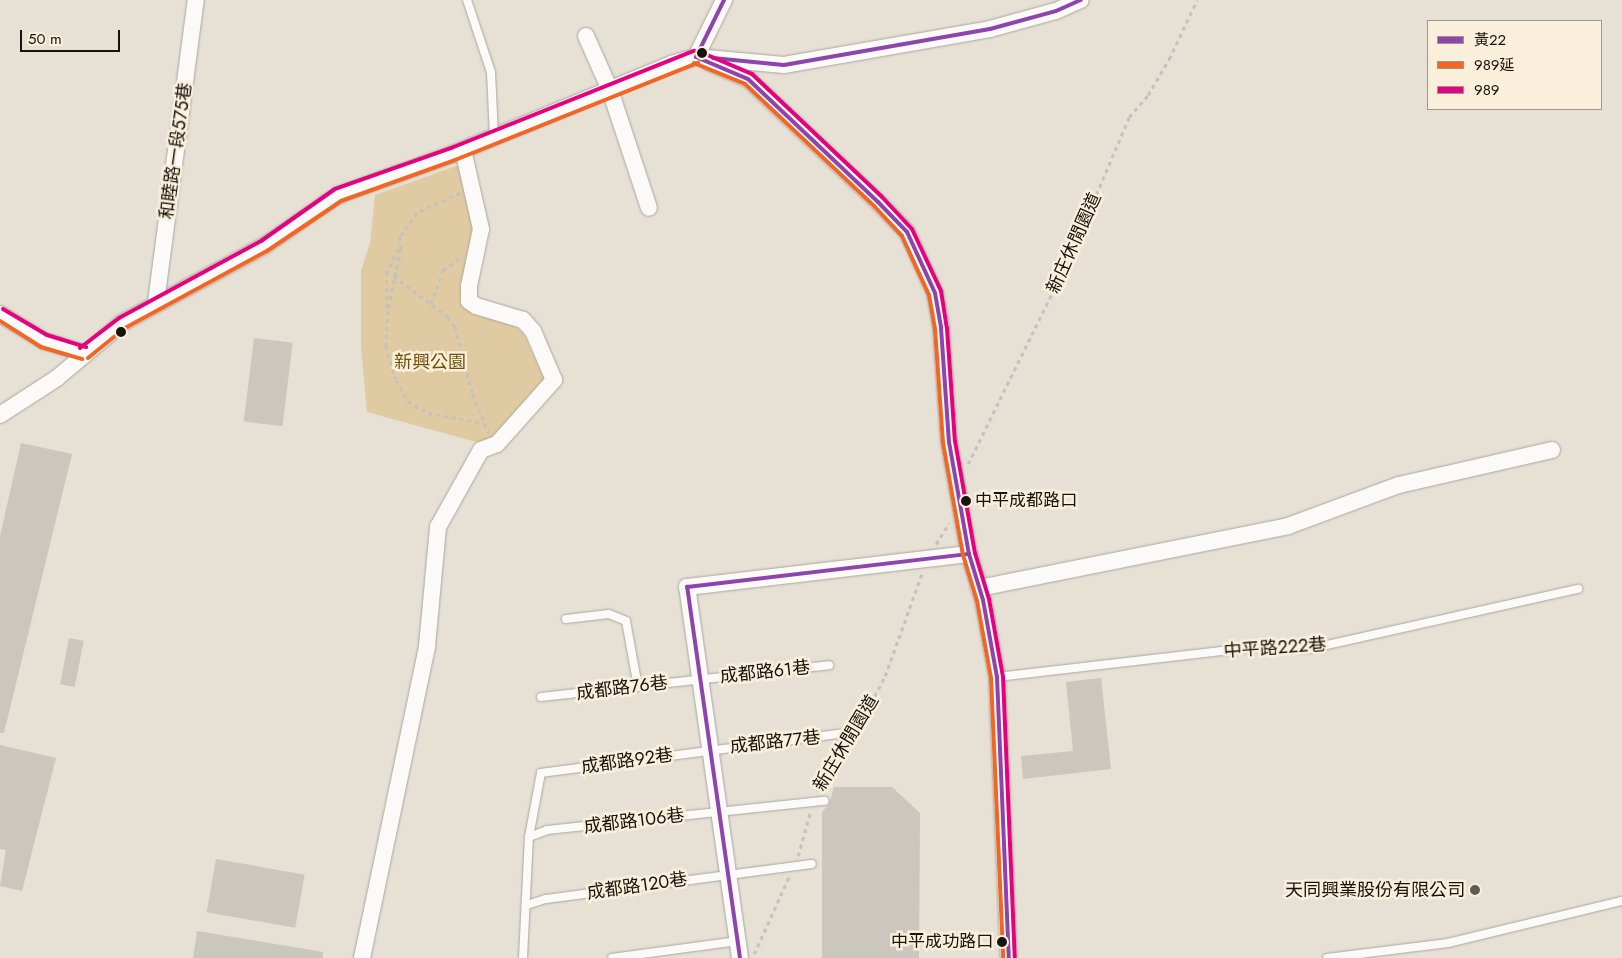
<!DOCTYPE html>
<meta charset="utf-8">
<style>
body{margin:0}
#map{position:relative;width:1622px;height:958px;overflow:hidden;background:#e6e0d5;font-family:Jost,"Noto Sans TC",sans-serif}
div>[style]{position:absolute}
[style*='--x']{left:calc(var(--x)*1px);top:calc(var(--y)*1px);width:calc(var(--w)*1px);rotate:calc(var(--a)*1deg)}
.green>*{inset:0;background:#e0caa1}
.building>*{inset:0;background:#cbc7be;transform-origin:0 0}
.path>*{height:2.5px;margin-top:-1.25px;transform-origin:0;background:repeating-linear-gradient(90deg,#c3c2be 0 4px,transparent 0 8px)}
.roads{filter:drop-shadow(0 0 1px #aba69d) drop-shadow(0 0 1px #aba69d)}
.service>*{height:8px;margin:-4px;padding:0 4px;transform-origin:4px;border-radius:4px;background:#fbfaf9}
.minor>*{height:16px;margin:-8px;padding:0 8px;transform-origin:8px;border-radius:8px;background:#fbfaf9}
.bus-1>*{height:4px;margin:-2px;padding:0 2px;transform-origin:2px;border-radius:2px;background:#8e44ad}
.bus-2>*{height:4px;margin:-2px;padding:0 2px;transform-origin:2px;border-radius:2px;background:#f26522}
.bus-3>*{height:4px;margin:-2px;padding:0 2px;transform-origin:2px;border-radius:2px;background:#e5007d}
.dots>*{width:14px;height:14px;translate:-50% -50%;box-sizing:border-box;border:2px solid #faefdb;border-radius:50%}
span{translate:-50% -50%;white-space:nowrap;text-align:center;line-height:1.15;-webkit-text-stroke:5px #faefdb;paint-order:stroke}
.bus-label{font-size:17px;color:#17130d}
.left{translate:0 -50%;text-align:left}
.right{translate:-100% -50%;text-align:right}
.street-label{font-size:18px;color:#17130d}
.park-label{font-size:18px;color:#715107}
.poi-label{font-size:18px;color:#17130d}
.legend{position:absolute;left:1427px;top:20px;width:175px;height:90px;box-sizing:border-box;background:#faefdb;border:1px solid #9f9789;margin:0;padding:6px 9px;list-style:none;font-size:15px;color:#17130d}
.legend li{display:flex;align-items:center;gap:10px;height:25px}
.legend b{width:25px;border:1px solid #9f9789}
.scale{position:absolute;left:20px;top:30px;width:100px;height:22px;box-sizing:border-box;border:2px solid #17130d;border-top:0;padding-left:6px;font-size:15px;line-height:18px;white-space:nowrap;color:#17130d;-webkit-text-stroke:4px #faefdb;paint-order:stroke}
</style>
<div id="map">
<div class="green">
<i style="clip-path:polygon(462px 164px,472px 231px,461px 289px,470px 309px,503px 318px,523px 333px,546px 382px,487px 445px,367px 412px,361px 347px,361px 271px,370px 243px,375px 195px)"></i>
</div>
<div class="building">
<i style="left:254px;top:338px;width:39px;height:84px;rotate:7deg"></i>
<i style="clip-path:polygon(21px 443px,72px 454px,4px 733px,0 733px,0 536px)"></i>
<i style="left:69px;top:638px;width:15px;height:47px;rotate:11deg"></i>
<i style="clip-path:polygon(1101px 678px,1111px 769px,1023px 779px,1021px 756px,1073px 751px,1066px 682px)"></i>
<i style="clip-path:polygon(0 745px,56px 758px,22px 891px,0 886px,6px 850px,0 849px)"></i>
<i style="clip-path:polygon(834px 787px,892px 787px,920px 813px,919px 958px,822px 958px,822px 812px,829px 804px)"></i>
<i style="left:216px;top:859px;width:90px;height:54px;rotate:10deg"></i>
<i style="clip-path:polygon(197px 931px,323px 952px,323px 958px,193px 958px)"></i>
</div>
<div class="path">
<i style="--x:460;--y:193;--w:47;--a:155.1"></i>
<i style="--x:417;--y:213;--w:29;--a:125"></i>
<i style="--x:400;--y:237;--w:12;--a:85"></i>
<i style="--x:401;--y:249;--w:63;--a:101.8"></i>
<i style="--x:388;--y:311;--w:35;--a:93"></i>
<i style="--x:386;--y:346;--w:35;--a:74"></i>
<i style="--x:396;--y:380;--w:24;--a:60"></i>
<i style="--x:408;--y:401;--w:23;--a:31"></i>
<i style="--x:428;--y:413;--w:57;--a:10.1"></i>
<i style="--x:394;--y:276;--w:68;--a:37.2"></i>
<i style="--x:448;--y:317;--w:12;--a:55"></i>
<i style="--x:455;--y:327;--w:69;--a:75"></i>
<i style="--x:473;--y:394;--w:42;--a:67.7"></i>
<i style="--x:431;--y:304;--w:36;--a:-71"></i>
<i style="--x:443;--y:270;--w:22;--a:-36"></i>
<i style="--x:387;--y:308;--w:34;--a:-92"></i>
<i style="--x:386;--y:274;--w:33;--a:-65"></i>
<i style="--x:968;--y:464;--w:226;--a:-63.8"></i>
<i style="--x:1068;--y:261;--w:156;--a:-67"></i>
<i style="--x:1129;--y:117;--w:29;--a:-49"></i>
<i style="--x:1148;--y:95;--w:42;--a:-59.7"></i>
<i style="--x:1169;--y:59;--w:65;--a:-64.6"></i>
<i style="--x:936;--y:544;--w:25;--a:-58"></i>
<i style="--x:817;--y:791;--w:29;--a:-63"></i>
<i style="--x:830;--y:765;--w:19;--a:-39"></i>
<i style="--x:845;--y:753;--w:87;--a:-62.5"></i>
<i style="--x:885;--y:676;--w:109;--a:-70.2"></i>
<i style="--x:798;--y:856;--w:45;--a:-74.4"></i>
<i style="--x:754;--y:954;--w:85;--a:-65.6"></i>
</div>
<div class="roads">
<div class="service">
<i style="--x:467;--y:0;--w:76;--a:71.6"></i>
<i style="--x:491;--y:72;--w:64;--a:87.3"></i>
<i style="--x:566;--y:619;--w:43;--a:-6.6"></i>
<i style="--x:609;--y:614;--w:18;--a:22"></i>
<i style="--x:626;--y:621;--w:67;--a:79.7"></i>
<i style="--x:997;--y:677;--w:261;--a:-6.6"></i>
<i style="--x:1256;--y:647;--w:53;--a:2.2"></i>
<i style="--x:1309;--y:649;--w:276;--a:-12.6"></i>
<i style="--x:541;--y:697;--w:290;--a:-6.3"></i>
<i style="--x:529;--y:837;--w:19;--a:-21"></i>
<i style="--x:547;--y:830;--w:279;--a:-6"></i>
<i style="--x:527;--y:905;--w:20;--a:-18"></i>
<i style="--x:546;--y:899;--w:268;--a:-7.5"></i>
<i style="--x:523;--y:958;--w:121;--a:-87.2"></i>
<i style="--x:529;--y:837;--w:65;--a:-79.4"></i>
<i style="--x:541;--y:773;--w:301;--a:-7.5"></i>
<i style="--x:612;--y:958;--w:127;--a:-7.7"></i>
<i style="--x:1327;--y:958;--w:122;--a:-7.1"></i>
<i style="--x:1448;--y:943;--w:179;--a:-13.6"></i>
</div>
<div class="minor">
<i style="--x:586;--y:36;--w:59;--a:66"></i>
<i style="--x:610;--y:90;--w:124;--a:71.7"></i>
<i style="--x:696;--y:57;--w:64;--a:-63.8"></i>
<i style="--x:708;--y:62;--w:43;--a:23"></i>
<i style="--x:748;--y:79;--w:179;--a:43.4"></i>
<i style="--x:878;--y:202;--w:42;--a:46"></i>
<i style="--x:907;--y:232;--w:67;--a:65.3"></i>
<i style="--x:935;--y:293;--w:36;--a:80"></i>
<i style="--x:941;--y:328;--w:114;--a:86"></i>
<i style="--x:949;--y:442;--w:114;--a:79.9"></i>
<i style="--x:969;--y:554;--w:48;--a:73.1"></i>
<i style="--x:983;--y:600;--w:78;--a:79.7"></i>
<i style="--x:997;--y:677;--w:281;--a:87.6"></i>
<i style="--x:156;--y:302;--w:305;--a:-82.5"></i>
<i style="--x:0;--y:314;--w:52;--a:31.5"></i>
<i style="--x:44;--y:341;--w:42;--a:16.7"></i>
<i style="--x:0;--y:415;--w:68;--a:-33"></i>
<i style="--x:57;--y:378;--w:85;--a:-40.2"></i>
<i style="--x:122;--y:323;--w:162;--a:-28.5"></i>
<i style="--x:264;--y:246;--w:90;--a:-34.6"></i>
<i style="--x:338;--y:195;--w:122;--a:-19.6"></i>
<i style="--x:453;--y:154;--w:236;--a:-22.4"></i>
<i style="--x:671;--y:64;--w:26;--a:-16"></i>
<i style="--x:696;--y:57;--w:88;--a:5.2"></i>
<i style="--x:784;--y:65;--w:209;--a:-9.9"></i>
<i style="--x:990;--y:29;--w:68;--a:-15.3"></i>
<i style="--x:1056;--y:11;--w:27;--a:-24"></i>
<i style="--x:979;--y:588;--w:315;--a:-11.3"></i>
<i style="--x:1288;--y:526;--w:118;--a:-20.3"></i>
<i style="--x:1399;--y:485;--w:157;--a:-12.9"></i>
<i style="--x:362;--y:958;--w:319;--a:-78.2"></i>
<i style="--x:427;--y:646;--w:120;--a:-84.7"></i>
<i style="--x:438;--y:527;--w:88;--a:-60.8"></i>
<i style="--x:481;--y:450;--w:17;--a:-21"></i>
<i style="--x:497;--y:444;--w:86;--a:-48.3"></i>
<i style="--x:554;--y:380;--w:53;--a:-113.2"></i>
<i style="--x:533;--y:331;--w:15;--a:-132"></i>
<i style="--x:523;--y:320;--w:49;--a:-163.4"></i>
<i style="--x:476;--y:306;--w:9;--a:-144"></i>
<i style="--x:469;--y:301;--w:15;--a:-90"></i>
<i style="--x:469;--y:286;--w:58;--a:-78.1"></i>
<i style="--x:481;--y:229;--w:81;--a:-102.8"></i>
<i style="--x:740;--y:958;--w:375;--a:-98.1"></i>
<i style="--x:687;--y:587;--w:284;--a:-6.7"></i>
</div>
</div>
<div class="bus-1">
<i style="--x:696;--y:57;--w:56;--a:22.9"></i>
<i style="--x:748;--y:79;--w:179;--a:43.4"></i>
<i style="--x:878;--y:202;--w:42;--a:46"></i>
<i style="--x:907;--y:232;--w:67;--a:65.3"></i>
<i style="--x:935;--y:293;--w:36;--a:80"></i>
<i style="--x:941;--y:328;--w:114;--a:86"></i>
<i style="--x:949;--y:442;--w:114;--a:79.9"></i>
<i style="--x:969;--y:554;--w:48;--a:73.1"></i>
<i style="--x:983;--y:600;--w:78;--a:79.7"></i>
<i style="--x:997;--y:677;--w:281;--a:87.6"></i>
<i style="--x:696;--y:57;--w:64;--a:-63.8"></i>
<i style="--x:713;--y:58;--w:71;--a:5.6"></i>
<i style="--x:784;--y:65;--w:209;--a:-9.9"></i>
<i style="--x:990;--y:29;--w:68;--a:-15.3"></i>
<i style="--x:1056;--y:11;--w:27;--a:-24"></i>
<i style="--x:740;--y:958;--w:375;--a:-98.1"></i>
<i style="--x:687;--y:587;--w:284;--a:-6.7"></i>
</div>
<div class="bus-2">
<i style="--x:694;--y:63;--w:55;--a:22.4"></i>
<i style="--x:745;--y:84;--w:178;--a:43.4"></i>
<i style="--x:874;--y:206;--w:41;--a:47"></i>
<i style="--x:902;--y:236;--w:65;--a:65.4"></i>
<i style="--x:929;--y:295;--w:35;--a:80"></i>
<i style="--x:935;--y:329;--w:114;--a:86"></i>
<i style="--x:943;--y:443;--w:114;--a:79.9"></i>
<i style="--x:963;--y:555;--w:48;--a:73.1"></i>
<i style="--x:977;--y:601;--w:78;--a:79.7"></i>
<i style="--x:991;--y:678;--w:280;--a:87.5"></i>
<i style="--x:0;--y:321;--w:49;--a:32.4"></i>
<i style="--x:41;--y:347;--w:43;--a:16.3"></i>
<i style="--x:88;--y:358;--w:48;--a:-39"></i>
<i style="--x:125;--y:328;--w:162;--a:-28.5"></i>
<i style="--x:267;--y:251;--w:89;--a:-34"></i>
<i style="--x:341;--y:201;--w:121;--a:-19.8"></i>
<i style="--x:455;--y:160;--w:262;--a:-21.8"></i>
</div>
<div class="bus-3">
<i style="--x:698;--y:51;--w:59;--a:23.1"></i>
<i style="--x:752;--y:74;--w:179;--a:43.4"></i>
<i style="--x:882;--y:197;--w:44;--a:46.8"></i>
<i style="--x:912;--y:229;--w:68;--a:64.9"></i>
<i style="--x:941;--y:291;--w:37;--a:81"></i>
<i style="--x:947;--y:328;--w:113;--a:86"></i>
<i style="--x:955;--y:441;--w:114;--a:79.9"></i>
<i style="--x:975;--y:553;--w:48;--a:73.1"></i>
<i style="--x:989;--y:599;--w:79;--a:79.8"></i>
<i style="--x:1003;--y:677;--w:281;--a:87.6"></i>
<i style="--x:3;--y:309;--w:51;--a:30.6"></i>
<i style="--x:47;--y:335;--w:41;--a:17.1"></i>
<i style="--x:80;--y:348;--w:49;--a:-37.6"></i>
<i style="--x:119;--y:318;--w:162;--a:-28.5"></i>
<i style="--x:261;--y:241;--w:90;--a:-35.1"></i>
<i style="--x:335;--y:189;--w:123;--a:-19.5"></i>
<i style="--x:451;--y:148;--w:262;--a:-21.8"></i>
</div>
<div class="dots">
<i style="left:702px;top:53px;background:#17130d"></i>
<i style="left:121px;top:332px;background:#17130d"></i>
<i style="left:966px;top:501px;background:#17130d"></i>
<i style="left:1475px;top:890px;background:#5f5b53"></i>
<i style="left:1002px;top:942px;background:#17130d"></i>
</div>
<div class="bus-label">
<span class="left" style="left:975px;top:501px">中平成都路口</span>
<span class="right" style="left:993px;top:942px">中平成功路口</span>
</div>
<div class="street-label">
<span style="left:176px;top:151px;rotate:-82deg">和睦路一段575巷</span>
<span style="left:1074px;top:243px;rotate:-66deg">新庄休閒園道</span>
<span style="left:1275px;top:648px;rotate:-4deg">中平路222巷</span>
<span style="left:765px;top:672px;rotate:-6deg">成都路61巷</span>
<span style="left:622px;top:688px;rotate:-7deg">成都路76巷</span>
<span style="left:775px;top:742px;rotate:-6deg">成都路77巷</span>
<span style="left:846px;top:743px;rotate:-59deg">新庄休閒園道</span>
<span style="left:627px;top:761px;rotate:-8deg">成都路92巷</span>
<span style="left:634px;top:821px;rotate:-7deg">成都路106巷</span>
<span style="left:637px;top:886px;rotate:-8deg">成都路120巷</span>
</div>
<div class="park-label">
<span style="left:430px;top:362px">新興公園</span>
</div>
<div class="poi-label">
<span class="right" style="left:1465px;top:890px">天同興業股份有限公司</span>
</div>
<ul class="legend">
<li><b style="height:6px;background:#8e44ad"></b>黃22</li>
<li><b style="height:6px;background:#f26522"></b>989延</li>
<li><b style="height:6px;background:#e5007d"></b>989</li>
</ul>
<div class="scale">50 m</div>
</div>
